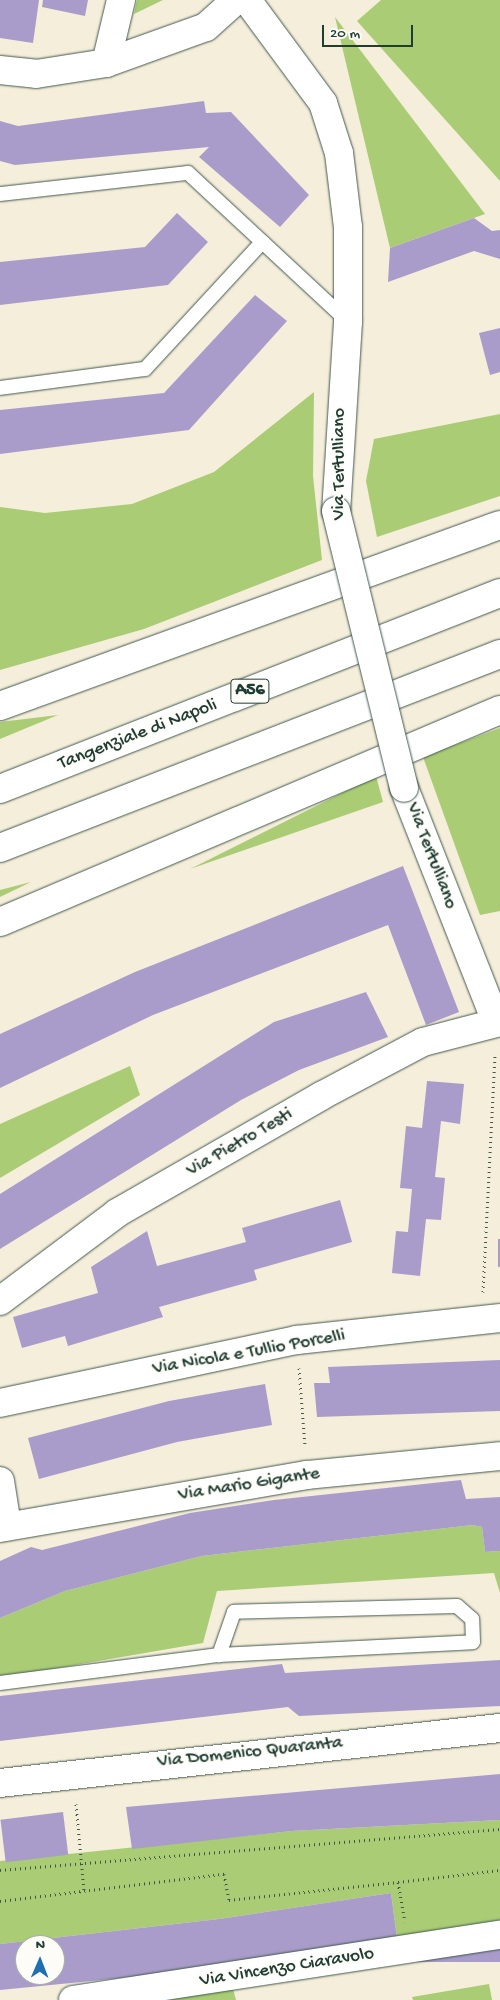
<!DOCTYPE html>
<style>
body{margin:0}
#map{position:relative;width:500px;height:2000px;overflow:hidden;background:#f5eeda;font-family:"Gochi Hand",sans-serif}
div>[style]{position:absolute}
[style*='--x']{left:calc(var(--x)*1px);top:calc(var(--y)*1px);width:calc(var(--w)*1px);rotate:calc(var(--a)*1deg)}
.green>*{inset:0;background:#aacc74}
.building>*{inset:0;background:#aa9cca;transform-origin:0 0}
.path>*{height:3px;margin-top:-1.5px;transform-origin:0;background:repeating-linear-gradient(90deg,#3f584d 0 1px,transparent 0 5px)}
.roads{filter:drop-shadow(0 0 1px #3f584d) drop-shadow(0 0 1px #3f584d)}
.service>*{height:14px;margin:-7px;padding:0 7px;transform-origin:7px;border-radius:7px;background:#fff}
.minor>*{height:28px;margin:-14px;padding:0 14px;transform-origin:14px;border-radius:14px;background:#fff}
.motorway>*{height:28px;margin:-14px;padding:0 14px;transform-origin:14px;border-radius:14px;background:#fff}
.bridges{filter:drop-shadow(0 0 1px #3f584d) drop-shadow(0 0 1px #3f584d)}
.minor-bridge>*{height:28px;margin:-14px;padding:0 14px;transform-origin:14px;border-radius:14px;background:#fff}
span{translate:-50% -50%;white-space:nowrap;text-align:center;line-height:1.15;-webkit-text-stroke:4px #fdfcf7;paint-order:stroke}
.shield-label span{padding:1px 4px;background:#fdfcf7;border:1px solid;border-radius:4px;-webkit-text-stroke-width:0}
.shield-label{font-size:18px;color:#1f3d34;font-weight:700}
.street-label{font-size:19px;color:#1f3d34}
.north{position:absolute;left:15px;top:1935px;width:50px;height:50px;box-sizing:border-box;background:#fdfcf7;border:1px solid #a4b0a9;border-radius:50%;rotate:1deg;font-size:14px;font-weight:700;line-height:20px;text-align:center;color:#1f3d34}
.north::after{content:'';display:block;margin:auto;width:18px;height:22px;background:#1f6fb2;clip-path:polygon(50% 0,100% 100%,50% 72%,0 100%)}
.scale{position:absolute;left:322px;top:25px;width:91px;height:22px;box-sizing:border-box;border:2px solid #1f3d34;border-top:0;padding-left:6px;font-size:15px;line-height:18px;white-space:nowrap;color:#1f3d34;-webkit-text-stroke:4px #fdfcf7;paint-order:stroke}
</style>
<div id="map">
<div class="green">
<i style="clip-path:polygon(137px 0,163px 0,134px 14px)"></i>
<i style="clip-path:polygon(381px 0,500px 0,500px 181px,357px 21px)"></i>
<i style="clip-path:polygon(335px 17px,485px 214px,390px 248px)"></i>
<i style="clip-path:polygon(314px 392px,313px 476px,322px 560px,144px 629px,0 670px,0 507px,45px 513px,132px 504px,214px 472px)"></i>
<i style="clip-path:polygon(500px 414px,500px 496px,377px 537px,366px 481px,374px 439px)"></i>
<i style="clip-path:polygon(58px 715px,0 739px,0 722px)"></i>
<i style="clip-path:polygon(500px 728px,500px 911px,480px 915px,423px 757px)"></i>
<i style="clip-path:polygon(376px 776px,383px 802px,190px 869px)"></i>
<i style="clip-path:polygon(31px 882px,0 897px,0 890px)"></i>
<i style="clip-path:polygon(130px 1066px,140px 1095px,0 1178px,0 1124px)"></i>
<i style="clip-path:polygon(473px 1525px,482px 1527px,485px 1552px,500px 1551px,500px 1593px,494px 1573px,217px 1591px,203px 1643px,0 1678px,0 1618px,65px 1591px,202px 1556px)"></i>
<i style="clip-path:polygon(500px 1820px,500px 1924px,397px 1938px,391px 1893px,219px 1919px,0 1944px,0 1861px,292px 1831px)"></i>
<i style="clip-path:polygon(489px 1984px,492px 2000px,413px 2000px,412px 1997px)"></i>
<i style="clip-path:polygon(233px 1989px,236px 2000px,165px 2000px)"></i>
</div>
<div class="building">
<i style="clip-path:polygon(0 0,39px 0,33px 43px,0 38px)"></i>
<i style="clip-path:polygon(43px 0,88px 0,85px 16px,42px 7px)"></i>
<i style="clip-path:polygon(204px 101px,206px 113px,231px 112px,309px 195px,280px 227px,199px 157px,209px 147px,15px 165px,0 161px,0 121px,18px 126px)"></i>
<i style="clip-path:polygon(177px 213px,208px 242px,168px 285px,0 305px,0 262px,145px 247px)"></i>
<i style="clip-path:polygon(474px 218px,492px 231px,500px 230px,500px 259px,474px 251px,388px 282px,390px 248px)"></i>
<i style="clip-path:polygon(255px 295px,287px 321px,189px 430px,0 454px,0 410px,164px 393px)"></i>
<i style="clip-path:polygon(500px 328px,500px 372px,490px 375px,479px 333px)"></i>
<i style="clip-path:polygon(403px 866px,459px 1012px,426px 1025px,388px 925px,153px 1015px,0 1088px,0 1034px,135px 972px)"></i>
<i style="clip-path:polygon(366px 992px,388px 1037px,299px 1070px,241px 1100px,0 1249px,0 1194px,274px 1022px)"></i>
<i style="clip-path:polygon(427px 1081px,464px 1084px,460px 1124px,441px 1121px,435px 1177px,445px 1178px,441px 1220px,426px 1219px,420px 1276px,392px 1273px,396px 1231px,408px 1232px,412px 1189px,400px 1188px,406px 1126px,422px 1128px)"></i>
<i style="clip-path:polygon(340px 1200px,352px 1242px,254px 1270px,257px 1280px,159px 1307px,163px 1317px,68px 1346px,65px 1336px,22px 1348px,13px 1317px,98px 1293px,91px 1267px,147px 1231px,157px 1266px,246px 1242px,242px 1228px)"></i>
<i style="left:498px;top:1239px;width:2px;height:28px"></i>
<i style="clip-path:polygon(500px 1360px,500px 1411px,317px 1417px,314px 1383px,330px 1383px,328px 1367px)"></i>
<i style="clip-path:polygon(265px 1384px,272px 1425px,177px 1442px,39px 1479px,28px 1438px,169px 1401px)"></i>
<i style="clip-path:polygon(461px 1480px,466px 1499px,500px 1497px,500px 1551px,485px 1552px,482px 1527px,473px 1525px,202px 1556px,65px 1591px,0 1618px,0 1561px,31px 1547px,42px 1550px,190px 1513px,274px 1500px)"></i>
<i style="clip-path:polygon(500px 1660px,500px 1706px,299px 1716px,288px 1707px,0 1741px,0 1696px,282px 1664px,285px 1673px)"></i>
<i style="clip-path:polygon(500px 1774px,500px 1820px,292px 1831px,132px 1849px,126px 1807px)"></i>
<i style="left:63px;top:1812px;width:43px;height:63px;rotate:83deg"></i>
<i style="clip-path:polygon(evenodd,391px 1893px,397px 1938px,142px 1976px,0 1990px,0 1944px,219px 1919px,391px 1893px,25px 1945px,55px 1945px,55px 1975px,25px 1975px,25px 1945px)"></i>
<i style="left:500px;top:1945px;width:17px;height:108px;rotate:90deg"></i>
</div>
<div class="path">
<i style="--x:483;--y:1292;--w:238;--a:-87.1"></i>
<i style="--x:299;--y:1368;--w:78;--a:85.6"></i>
<i style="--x:76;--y:1804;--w:87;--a:84.7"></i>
<i style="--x:0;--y:1870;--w:502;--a:-4.69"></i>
<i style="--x:398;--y:1882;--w:103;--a:-6.7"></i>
<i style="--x:0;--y:1901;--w:226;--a:-6.9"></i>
<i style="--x:224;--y:1874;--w:26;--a:79"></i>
<i style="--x:229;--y:1900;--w:170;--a:-6.1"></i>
<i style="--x:398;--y:1882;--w:40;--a:80"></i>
</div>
<div class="roads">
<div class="service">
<i style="--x:0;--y:194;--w:189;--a:-6.4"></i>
<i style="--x:188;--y:173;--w:217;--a:42.9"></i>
<i style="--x:0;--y:388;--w:146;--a:-7.5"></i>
<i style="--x:145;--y:369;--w:173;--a:-47.3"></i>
<i style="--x:0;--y:1683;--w:221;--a:-7.3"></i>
<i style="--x:219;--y:1655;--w:254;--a:-2.9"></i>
<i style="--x:473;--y:1642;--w:23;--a:-92"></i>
<i style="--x:472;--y:1619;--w:20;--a:-139"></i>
<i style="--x:457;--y:1606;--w:223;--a:178.5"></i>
<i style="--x:234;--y:1612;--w:46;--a:109.2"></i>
</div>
<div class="minor">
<i style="--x:247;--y:0;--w:128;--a:53.6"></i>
<i style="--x:323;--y:103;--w:52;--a:72.3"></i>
<i style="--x:339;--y:153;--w:75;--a:83.1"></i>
<i style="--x:348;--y:227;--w:95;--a:90"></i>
<i style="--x:348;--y:322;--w:189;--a:93.6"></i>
<i style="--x:106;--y:63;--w:65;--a:-76.6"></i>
<i style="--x:0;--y:70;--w:36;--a:6"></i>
<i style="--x:36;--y:74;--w:71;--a:-8.9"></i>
<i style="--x:106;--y:63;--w:106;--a:-19.8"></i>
<i style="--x:206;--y:27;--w:40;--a:-42"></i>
<i style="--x:404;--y:788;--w:251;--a:68.5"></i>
<i style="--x:0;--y:1301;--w:146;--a:-36.9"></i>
<i style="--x:117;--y:1213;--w:235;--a:-29.8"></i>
<i style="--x:321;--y:1096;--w:115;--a:-27.9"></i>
<i style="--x:423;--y:1042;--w:80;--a:-14.6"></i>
<i style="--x:0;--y:1403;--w:304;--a:-12"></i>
<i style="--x:297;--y:1340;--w:204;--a:-6.2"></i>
<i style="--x:0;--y:1481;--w:45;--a:81"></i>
<i style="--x:0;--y:1528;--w:312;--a:-9.8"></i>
<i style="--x:307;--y:1475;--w:194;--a:-5.6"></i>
<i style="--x:0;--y:1783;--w:503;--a:-6.28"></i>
<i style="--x:73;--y:2000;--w:432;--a:-8.7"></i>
</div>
<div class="motorway">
<i style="--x:0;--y:706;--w:532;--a:-19.9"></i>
<i style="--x:0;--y:789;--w:537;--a:-21.41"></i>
<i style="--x:0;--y:848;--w:536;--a:-21.21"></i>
<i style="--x:0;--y:922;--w:543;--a:-22.98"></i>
</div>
</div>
<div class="bridges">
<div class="minor-bridge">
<i style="--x:336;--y:511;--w:285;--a:76.2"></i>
</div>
</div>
<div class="shield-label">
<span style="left:250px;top:691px">A56</span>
</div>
<div class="street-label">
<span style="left:340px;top:464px;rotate:-90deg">Via Tertulliano</span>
<span style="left:138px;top:735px;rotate:-21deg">Tangenziale di Napoli</span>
<span style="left:431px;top:856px;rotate:69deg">Via Tertulliano</span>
<span style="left:240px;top:1143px;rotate:-30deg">Via Pietro Testi</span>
<span style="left:249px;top:1353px;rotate:-10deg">Via Nicola e Tullio Porcelli</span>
<span style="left:249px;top:1485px;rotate:-9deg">Via Mario Gigante</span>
<span style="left:250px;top:1753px;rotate:-6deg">Via Domenico Quaranta</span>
<span style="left:287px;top:1968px;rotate:-9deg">Via Vincenzo Ciaravolo</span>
</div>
<div class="north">N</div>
<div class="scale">20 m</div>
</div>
